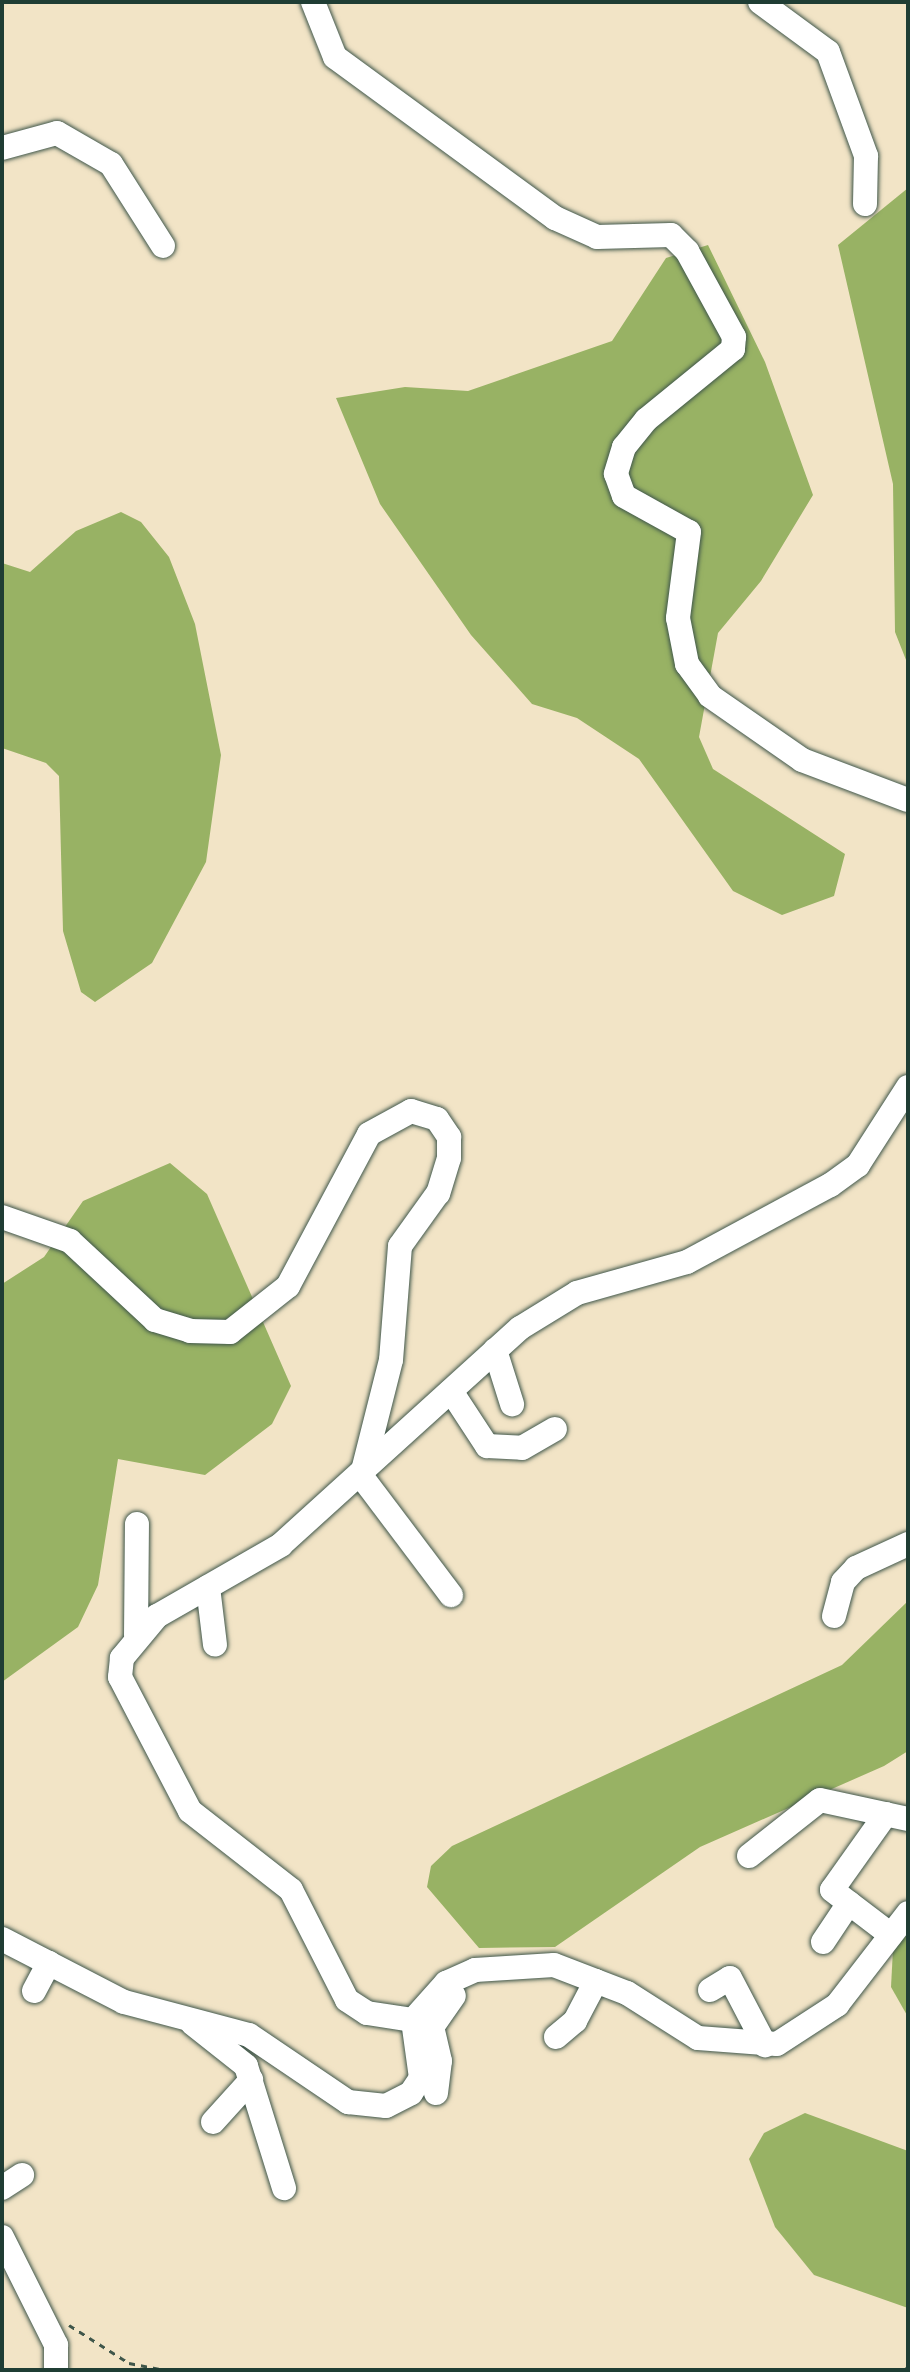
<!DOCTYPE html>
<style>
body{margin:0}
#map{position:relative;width:910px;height:2372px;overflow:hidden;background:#f2e4c6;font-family:Vollkorn,serif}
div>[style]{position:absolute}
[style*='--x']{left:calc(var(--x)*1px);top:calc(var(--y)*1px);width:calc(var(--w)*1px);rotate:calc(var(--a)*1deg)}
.forest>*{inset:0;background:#98b264}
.path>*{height:3px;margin-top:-1.5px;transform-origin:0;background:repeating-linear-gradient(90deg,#3f564a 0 6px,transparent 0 12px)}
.roads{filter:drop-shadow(0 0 2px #3f564a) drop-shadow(0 0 2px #3f564a)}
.minor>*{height:24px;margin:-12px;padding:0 12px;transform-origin:12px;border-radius:12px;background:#fff}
span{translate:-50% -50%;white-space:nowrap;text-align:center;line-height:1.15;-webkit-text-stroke:7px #fcf5e5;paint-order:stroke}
.frame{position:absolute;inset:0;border:4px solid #1f3d34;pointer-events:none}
</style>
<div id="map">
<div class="forest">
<i style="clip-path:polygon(908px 188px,908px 665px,895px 632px,893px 484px,838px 245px)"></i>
<i style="clip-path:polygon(708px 245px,765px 362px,813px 495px,761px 581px,718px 633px,699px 737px,713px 769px,845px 854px,834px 896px,782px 915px,733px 891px,639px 759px,577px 718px,532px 704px,471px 635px,380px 504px,336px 398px,405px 387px,468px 391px,612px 341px,666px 258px)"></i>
<i style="clip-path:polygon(121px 512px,141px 522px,169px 557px,195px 624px,221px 755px,206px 862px,152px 963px,95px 1002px,81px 992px,63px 931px,59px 776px,46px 763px,2px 748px,2px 563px,30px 572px,76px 531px)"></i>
<i style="clip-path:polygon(170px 1163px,207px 1194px,291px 1386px,272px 1424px,205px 1475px,118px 1459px,98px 1585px,78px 1627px,2px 1682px,2px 1284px,44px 1257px,83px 1201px)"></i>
<i style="clip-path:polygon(908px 1601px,908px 1751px,884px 1766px,700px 1847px,555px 1947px,479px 1948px,427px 1887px,431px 1866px,452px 1846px,842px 1665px)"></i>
<i style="clip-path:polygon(908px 1930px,908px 2017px,891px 1987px,893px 1949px)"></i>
<i style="clip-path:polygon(805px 2113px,908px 2151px,908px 2308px,814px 2275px,775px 2227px,749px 2159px,764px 2133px)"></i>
</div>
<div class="path">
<i style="--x:69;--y:2325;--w:71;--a:32.3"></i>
<i style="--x:129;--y:2363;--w:38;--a:11"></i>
<i style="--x:904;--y:2370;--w:5;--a:-37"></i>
</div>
<div class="roads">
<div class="minor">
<i style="--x:313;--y:2;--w:59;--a:68.2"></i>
<i style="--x:335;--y:57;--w:273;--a:36.2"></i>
<i style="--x:555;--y:218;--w:46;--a:24.3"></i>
<i style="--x:597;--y:237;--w:74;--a:-1.5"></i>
<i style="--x:671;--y:235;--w:23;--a:45"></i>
<i style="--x:687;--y:251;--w:98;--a:61.3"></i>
<i style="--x:734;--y:337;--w:12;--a:95"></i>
<i style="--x:733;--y:349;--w:112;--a:140.8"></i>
<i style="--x:646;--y:420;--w:35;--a:129"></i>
<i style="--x:624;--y:447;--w:28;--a:107"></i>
<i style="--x:616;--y:474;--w:23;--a:70"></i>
<i style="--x:624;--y:496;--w:74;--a:29"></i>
<i style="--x:689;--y:532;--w:87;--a:97.3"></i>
<i style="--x:678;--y:618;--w:47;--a:78.9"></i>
<i style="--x:687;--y:664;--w:39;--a:54"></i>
<i style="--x:710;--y:696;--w:112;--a:34.8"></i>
<i style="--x:802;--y:760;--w:113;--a:20.7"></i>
<i style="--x:760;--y:2;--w:84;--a:36.3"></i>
<i style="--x:828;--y:52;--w:111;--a:69.9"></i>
<i style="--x:866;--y:156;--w:48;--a:91.2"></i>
<i style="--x:2;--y:148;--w:57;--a:-15.3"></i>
<i style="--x:57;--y:133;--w:62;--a:29.9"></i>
<i style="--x:111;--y:164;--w:97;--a:57.6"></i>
<i style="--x:908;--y:1087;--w:93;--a:122.7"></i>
<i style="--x:858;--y:1165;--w:34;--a:144"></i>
<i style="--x:830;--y:1185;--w:162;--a:151.7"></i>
<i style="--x:687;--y:1262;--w:114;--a:164.3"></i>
<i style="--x:577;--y:1293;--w:67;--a:148.4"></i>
<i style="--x:520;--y:1328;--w:323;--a:137.8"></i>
<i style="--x:281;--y:1545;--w:143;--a:150.2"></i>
<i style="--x:157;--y:1616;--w:55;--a:129.8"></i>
<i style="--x:122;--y:1658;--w:19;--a:96"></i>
<i style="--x:120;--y:1677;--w:151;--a:62.4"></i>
<i style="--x:190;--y:1811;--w:128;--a:38"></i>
<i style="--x:291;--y:1890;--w:123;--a:63"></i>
<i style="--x:347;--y:2000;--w:24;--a:33"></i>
<i style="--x:367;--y:2013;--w:47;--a:8.7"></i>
<i style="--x:413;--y:2020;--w:50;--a:-48.3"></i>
<i style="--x:446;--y:1983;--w:32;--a:-24"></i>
<i style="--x:475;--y:1970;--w:79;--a:-3.6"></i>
<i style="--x:554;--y:1965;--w:78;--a:21"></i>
<i style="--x:627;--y:1993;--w:84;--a:32.4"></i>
<i style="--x:698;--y:2038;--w:79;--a:4.3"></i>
<i style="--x:777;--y:2044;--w:72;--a:-33"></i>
<i style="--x:837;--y:2005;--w:116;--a:-52.3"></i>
<i style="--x:2;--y:1217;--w:72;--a:19.4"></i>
<i style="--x:70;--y:1241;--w:116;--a:42.9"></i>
<i style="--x:155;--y:1320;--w:37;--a:17"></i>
<i style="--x:190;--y:1331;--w:40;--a:1.4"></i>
<i style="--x:230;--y:1332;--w:74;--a:-38.4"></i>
<i style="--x:288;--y:1286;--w:172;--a:-61.9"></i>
<i style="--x:369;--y:1134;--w:48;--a:-28.7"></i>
<i style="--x:411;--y:1111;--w:27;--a:17"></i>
<i style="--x:437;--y:1119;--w:22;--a:56"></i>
<i style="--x:449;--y:1137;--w:21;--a:90"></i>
<i style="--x:449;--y:1158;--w:37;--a:107"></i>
<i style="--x:438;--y:1193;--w:65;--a:125.6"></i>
<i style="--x:400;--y:1246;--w:114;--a:94.5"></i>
<i style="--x:391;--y:1360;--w:114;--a:104.2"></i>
<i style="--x:495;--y:1350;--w:57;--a:72.5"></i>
<i style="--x:451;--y:1391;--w:66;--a:56.8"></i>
<i style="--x:487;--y:1446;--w:35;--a:3"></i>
<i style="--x:522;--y:1448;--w:38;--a:-30"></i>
<i style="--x:362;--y:1477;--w:148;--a:53"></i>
<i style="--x:208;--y:1587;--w:58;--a:83.1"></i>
<i style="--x:834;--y:1616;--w:35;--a:-75"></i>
<i style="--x:843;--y:1582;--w:19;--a:-47"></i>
<i style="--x:856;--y:1568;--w:57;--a:-24.8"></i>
<i style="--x:136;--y:1635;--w:111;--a:-89.5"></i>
<i style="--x:886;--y:1814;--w:93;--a:125.4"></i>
<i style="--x:832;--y:1890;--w:74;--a:37.3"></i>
<i style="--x:749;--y:1856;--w:90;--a:-38.3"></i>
<i style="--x:820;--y:1800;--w:90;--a:12.2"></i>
<i style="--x:2;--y:1939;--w:137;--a:27.3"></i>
<i style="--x:124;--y:2002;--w:129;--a:14.8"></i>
<i style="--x:249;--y:2035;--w:120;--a:34.1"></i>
<i style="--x:348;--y:2102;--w:38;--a:6"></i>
<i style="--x:386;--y:2106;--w:28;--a:-27"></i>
<i style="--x:411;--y:2093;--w:18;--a:-56"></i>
<i style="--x:421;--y:2078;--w:59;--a:-97.9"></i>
<i style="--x:823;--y:1942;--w:47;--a:-56.3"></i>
<i style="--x:710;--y:1990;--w:23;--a:-31"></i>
<i style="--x:730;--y:1978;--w:76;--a:62.4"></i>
<i style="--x:34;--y:1991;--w:32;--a:-62"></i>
<i style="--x:192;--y:2023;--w:69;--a:38.5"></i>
<i style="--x:246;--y:2066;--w:128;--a:72.7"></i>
<i style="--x:556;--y:2037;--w:25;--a:-40"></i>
<i style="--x:575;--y:2021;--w:45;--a:-62.3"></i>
<i style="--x:436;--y:2093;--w:32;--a:-83"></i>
<i style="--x:440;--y:2061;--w:35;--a:-103"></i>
<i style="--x:432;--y:2027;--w:38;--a:-55"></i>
<i style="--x:213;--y:2122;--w:57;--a:-47.9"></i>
<i style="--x:2;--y:2188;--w:24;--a:-33"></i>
<i style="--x:2;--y:2237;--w:121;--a:63.4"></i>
<i style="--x:56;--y:2345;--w:25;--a:90"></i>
</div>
</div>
<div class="frame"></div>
</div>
